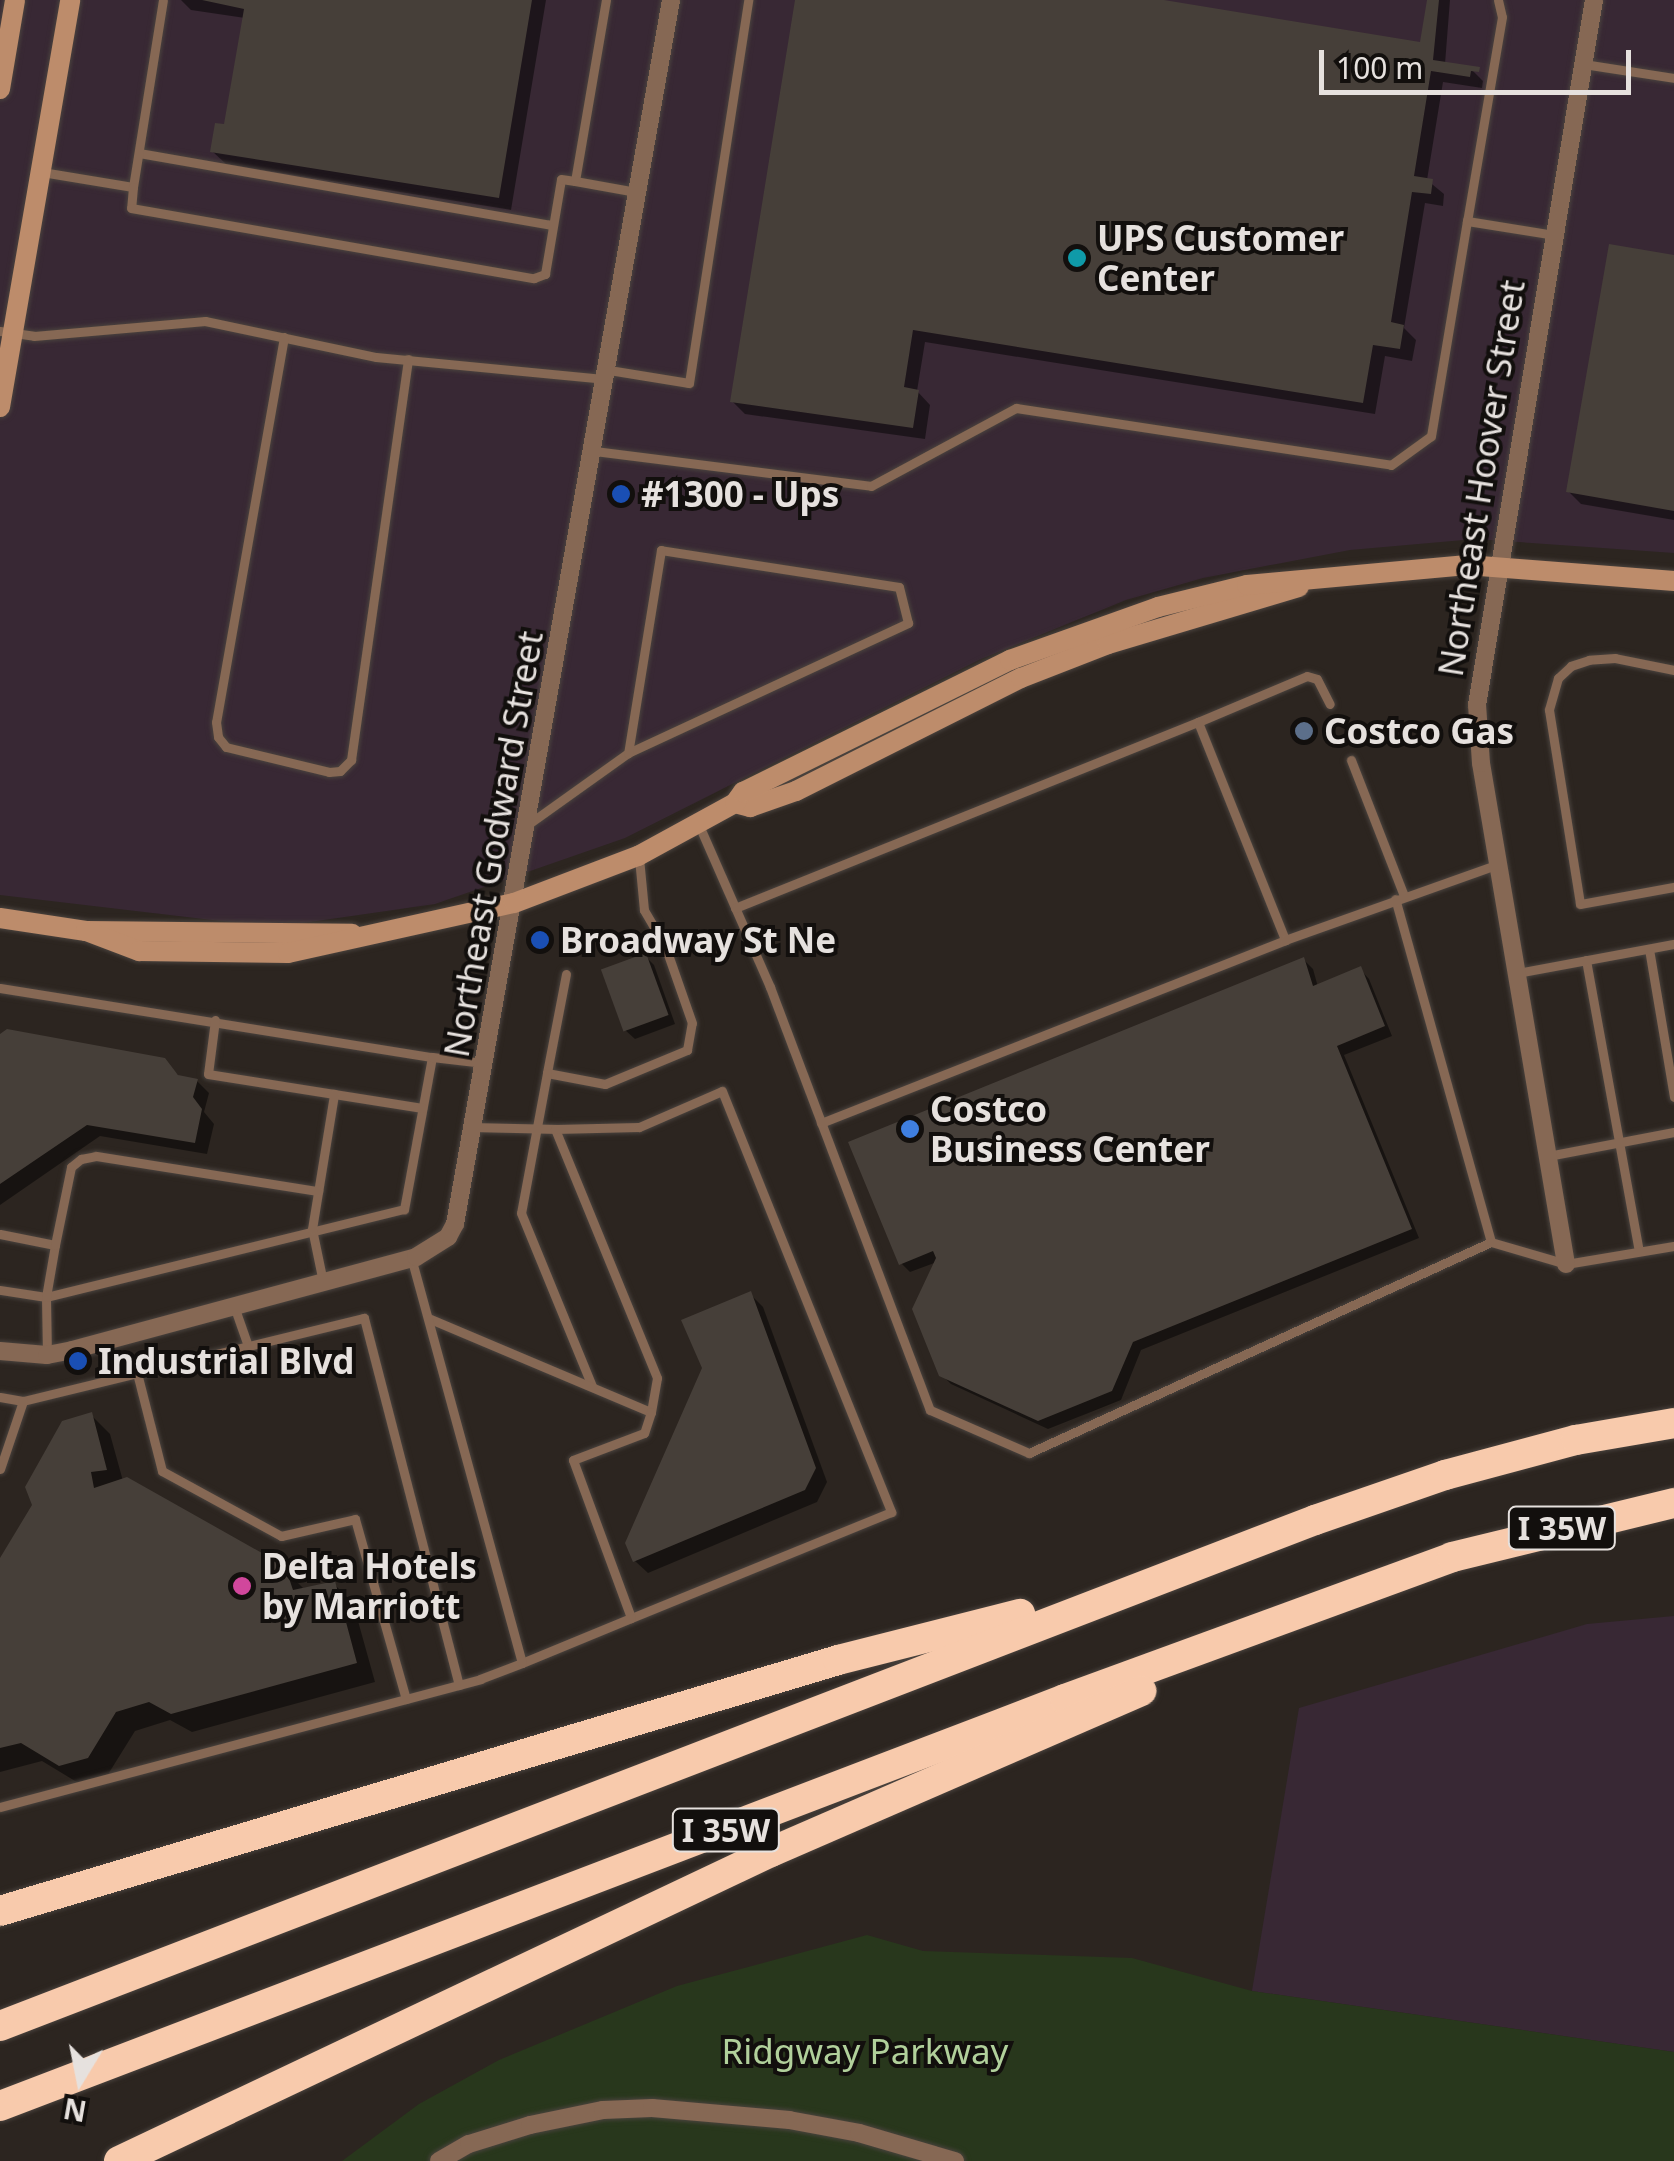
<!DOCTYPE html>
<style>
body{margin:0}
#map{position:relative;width:1674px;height:2161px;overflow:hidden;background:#2c2520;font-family:"Noto Sans",sans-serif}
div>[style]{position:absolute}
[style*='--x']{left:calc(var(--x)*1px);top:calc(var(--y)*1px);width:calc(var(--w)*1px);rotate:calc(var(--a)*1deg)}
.industrial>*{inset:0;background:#382834}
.green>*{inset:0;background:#28371c}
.shadow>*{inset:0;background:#0007}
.building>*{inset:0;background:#463f39;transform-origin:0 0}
.roads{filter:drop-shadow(0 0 2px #4a433e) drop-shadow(0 0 2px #4a433e)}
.lane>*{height:9px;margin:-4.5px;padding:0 4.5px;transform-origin:4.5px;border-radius:4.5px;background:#866854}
.street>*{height:18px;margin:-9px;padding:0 9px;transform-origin:9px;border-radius:9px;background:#866854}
.secondary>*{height:20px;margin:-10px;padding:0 10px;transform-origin:10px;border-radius:10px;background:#bd8c6b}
.highway>*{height:30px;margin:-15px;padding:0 15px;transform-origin:15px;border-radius:15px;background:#f8caac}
.dots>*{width:28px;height:28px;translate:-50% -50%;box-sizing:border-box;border:5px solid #120f0d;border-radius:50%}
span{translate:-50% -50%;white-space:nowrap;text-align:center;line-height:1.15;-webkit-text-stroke:8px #120f0d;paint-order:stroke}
.shield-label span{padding:2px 8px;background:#120f0d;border:2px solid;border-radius:8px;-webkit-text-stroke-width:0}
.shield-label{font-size:32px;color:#e6e1de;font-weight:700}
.poi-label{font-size:35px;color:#e6e1de;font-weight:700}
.left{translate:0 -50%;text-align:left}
.street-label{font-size:35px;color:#e6e1de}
.park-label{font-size:35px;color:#b1d09b}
.north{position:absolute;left:30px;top:2031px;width:100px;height:100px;-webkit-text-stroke:8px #120f0d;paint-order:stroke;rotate:190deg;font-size:28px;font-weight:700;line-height:40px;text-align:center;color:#e6e1de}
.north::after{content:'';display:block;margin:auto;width:35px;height:45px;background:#e6e1de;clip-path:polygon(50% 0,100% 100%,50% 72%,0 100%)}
.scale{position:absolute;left:1319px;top:50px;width:312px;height:45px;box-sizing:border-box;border:5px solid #e6e1de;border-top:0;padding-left:12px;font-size:30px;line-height:35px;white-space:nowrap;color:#e6e1de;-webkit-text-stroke:8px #120f0d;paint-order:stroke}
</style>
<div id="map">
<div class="industrial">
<i style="clip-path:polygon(0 0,1674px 0,1674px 553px,1475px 539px,1350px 550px,1203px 578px,1126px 600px,981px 659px,625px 838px,435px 904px,303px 923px,246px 924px,0 895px)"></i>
<i style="clip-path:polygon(1674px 1616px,1674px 2052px,1252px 1991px,1299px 1708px,1587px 1624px)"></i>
</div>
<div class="green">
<i style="clip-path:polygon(867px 1935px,923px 1951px,1132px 1958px,1252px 1991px,1674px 2052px,1674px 2161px,342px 2161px,419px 2104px,499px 2060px,677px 1986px)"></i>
</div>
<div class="shadow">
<i style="clip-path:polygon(181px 0,546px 0,511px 210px,226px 164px,213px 152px,226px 126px,245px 18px,191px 10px)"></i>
<i style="clip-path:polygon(797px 0,1148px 0,1422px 44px,1430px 0,1450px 0,1445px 64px,1470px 68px,1483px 81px,1482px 88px,1443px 82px,1427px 180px,1444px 194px,1443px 206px,1425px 203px,1404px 328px,1416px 340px,1412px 361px,1385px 356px,1375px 414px,925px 342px,917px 391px,930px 405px,925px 439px,745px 414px,732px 401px)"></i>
<i style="clip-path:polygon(1674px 258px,1674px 520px,1581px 504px,1569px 492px)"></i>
<i style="clip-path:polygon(645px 956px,654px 965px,675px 1024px,635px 1039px,625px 1030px)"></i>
<i style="clip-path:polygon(1304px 960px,1313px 969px,1318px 987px,1360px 969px,1369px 979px,1392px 1036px,1344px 1055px,1419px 1238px,1141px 1350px,1121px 1400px,1048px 1429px,951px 1384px,941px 1374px,937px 1262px,910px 1272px,901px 1263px)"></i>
<i style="clip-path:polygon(0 1037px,164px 1060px,181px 1078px,197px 1081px,209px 1093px,204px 1112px,214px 1124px,207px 1154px,100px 1136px,0 1205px)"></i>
<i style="clip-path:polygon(750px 1294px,763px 1307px,827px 1482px,817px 1502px,648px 1573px,635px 1561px)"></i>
<i style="clip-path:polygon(91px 1415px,110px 1434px,123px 1481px,283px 1568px,303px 1588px,334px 1584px,353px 1603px,375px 1682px,192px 1732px,170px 1720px,135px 1731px,107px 1776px,80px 1784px,42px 1761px,0 1772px,0 1563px)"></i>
</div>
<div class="building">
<i style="clip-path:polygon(202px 0,532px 0,499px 198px,210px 152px,215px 123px,224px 124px,244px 9px)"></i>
<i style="clip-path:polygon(795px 0,1164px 0,1420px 42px,1427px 0,1439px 0,1433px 60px,1480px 67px,1479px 72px,1471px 71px,1470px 77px,1431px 71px,1414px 176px,1433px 179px,1431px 194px,1412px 192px,1391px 322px,1404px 325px,1400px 349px,1373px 345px,1363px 403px,913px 330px,904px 387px,919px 390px,913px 428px,730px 402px)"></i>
<i style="clip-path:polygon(1609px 244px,1674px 255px,1674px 511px,1566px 492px)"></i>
<i style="left:646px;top:953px;width:66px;height:48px;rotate:70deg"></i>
<i style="clip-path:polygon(1304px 957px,1313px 986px,1361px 966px,1385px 1026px,1337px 1046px,1412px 1229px,1133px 1342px,1112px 1391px,1038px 1421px,939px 1376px,912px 1309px,936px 1258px,933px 1251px,899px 1265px,848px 1142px)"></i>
<i style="clip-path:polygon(7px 1029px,165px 1058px,178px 1075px,198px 1079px,193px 1097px,202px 1109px,195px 1143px,87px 1125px,0 1184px,0 1034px)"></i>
<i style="clip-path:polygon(751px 1291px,816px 1468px,805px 1490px,633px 1562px,625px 1543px,702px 1368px,681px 1320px)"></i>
<i style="clip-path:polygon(92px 1412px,107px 1470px,91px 1472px,94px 1488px,127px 1477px,285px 1566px,293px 1590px,335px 1581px,357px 1663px,171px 1714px,149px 1702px,116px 1712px,88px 1758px,59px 1766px,21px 1743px,0 1748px,0 1558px,32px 1505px,25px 1487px,62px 1421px)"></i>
</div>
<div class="roads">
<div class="lane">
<i style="--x:1498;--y:0;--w:17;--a:77"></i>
<i style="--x:1502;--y:17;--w:207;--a:99.7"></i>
<i style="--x:1467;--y:221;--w:88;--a:9.1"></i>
<i style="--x:1583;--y:64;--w:92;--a:8.7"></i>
<i style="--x:139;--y:153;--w:420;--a:9.9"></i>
<i style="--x:42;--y:172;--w:92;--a:9.4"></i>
<i style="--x:133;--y:187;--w:189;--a:-80.9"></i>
<i style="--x:575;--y:181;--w:62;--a:10.2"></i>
<i style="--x:133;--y:187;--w:21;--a:95"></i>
<i style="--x:131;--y:208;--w:409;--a:9.9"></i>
<i style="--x:534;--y:278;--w:12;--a:-20"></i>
<i style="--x:545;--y:274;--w:96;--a:-80.4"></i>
<i style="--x:561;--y:179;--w:14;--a:8"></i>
<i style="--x:575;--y:181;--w:184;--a:-80.3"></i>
<i style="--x:0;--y:331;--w:34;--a:8"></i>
<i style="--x:34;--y:336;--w:172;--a:-5"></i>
<i style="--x:205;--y:321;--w:175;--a:11.9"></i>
<i style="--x:376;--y:357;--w:231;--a:5.5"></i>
<i style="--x:284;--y:337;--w:391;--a:100"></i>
<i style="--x:216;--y:722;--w:15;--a:82"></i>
<i style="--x:218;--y:737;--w:13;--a:51"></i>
<i style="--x:226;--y:747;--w:106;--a:13.6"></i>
<i style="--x:329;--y:772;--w:11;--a:-5"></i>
<i style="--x:340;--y:771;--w:16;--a:-45"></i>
<i style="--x:351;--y:760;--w:405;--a:-81.9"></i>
<i style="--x:609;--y:370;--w:81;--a:9.2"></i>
<i style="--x:689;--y:383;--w:388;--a:-81.2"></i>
<i style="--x:595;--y:451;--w:278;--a:7.2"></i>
<i style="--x:871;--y:486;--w:165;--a:-28.3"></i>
<i style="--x:1016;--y:408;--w:379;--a:8.6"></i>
<i style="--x:1391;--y:465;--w:49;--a:-35.9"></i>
<i style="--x:1431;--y:436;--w:218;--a:-80.5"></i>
<i style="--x:1674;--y:670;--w:60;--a:-168.5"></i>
<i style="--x:1615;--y:658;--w:26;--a:176"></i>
<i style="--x:1589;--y:660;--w:19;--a:162"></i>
<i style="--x:1571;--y:666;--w:18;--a:137"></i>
<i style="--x:1558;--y:678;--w:33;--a:106"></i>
<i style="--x:1549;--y:710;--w:196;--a:80.9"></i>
<i style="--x:1580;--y:904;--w:96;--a:-10.3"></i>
<i style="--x:1198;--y:722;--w:118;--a:-22.9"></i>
<i style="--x:1307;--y:676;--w:10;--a:17"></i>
<i style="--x:1317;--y:679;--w:28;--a:63"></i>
<i style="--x:1351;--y:760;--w:146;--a:68.7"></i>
<i style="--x:530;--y:823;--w:120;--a:-35.5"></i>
<i style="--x:628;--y:753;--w:309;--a:-24.9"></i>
<i style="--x:908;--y:623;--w:37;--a:-104"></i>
<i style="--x:899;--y:587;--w:241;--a:-171.2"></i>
<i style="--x:661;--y:550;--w:206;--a:99.2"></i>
<i style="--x:698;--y:823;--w:179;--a:66.3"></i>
<i style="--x:770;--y:987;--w:452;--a:69.3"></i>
<i style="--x:930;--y:1410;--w:108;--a:23.5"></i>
<i style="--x:1029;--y:1453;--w:508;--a:-24.55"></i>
<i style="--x:1491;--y:1242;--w:356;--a:-105.6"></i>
<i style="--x:735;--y:908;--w:499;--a:-21.9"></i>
<i style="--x:1198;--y:722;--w:235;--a:68.2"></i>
<i style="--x:1649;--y:949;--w:150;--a:80.4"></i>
<i style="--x:1586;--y:960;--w:296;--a:79.7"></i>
<i style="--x:1517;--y:973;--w:160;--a:-10.5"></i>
<i style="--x:566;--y:974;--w:101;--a:100.9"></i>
<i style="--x:547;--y:1073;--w:59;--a:10.7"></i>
<i style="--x:605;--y:1084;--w:89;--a:-22.5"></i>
<i style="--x:687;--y:1050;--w:27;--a:-80"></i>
<i style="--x:692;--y:1023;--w:82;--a:-109.3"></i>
<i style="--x:665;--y:946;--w:42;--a:-120.3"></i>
<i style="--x:644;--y:910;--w:52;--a:-95.5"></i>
<i style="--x:0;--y:988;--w:437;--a:9.1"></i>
<i style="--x:432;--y:1057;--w:155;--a:100.4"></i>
<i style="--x:404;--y:1209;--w:369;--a:166.2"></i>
<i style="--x:46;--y:1297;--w:47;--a:-171.3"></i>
<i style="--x:215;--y:1020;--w:54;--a:97.4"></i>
<i style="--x:208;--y:1074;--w:217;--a:9"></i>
<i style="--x:432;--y:1057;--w:52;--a:6.6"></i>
<i style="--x:547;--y:1073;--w:142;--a:100.5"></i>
<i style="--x:521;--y:1213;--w:187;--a:67.7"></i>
<i style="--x:821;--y:1123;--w:499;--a:-21.5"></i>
<i style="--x:1285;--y:940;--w:226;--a:-19.6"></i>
<i style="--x:475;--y:1127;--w:80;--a:1.4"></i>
<i style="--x:555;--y:1129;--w:269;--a:67.7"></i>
<i style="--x:657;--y:1378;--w:35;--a:100"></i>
<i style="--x:555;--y:1129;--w:84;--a:-1.4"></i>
<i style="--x:639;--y:1127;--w:90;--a:-23.4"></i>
<i style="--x:722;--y:1091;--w:454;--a:68.1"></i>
<i style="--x:891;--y:1512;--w:281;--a:157.8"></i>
<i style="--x:1548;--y:1156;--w:128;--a:-10.8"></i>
<i style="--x:0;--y:1234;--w:56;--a:11.3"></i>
<i style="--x:1491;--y:1242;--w:78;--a:16.3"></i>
<i style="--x:1566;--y:1264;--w:109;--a:-9.5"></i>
<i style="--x:323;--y:1282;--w:54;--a:-101.7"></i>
<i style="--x:312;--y:1229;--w:137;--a:-80.7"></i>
<i style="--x:234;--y:1306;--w:42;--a:70.7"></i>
<i style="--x:428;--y:1318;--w:242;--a:22.9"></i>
<i style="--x:651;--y:1412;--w:22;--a:108"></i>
<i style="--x:644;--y:1433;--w:76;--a:159.2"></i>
<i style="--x:573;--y:1460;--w:168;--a:69.8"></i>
<i style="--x:631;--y:1618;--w:118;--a:157.6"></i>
<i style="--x:47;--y:1355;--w:58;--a:-91"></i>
<i style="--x:46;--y:1297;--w:53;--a:-80.2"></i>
<i style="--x:55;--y:1245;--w:80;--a:-78.4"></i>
<i style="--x:71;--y:1167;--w:13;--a:-39"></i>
<i style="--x:81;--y:1159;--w:15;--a:-11"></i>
<i style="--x:96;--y:1156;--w:225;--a:9"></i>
<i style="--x:137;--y:1373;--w:101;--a:75.7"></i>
<i style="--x:162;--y:1471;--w:136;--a:28.6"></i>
<i style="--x:281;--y:1536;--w:76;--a:-12.9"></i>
<i style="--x:355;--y:1519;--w:187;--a:74.2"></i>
<i style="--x:0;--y:1397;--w:23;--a:10"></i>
<i style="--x:23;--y:1401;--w:351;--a:-13.7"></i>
<i style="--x:364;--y:1318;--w:379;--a:75.5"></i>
<i style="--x:0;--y:1469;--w:72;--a:-71.3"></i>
<i style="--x:0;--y:1807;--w:497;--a:-14.9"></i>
<i style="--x:480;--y:1679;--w:45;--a:-20.9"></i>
<i style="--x:522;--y:1663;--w:420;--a:-105.3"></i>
</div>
<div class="street">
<i style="--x:1566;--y:1264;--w:508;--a:-99.63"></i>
<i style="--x:1481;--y:763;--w:58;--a:-93.9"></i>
<i style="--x:1477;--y:705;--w:715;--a:-80.58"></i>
<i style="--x:0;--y:1351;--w:47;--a:4.9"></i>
<i style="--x:47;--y:1355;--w:25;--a:-11"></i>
<i style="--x:72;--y:1350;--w:356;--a:-15.1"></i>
<i style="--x:416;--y:1257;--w:38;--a:-32"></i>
<i style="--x:448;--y:1237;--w:15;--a:-62"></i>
<i style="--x:455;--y:1224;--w:1243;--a:-79.99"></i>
<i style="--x:439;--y:2161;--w:34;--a:-30"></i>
<i style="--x:469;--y:2144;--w:64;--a:-17.3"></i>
<i style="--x:530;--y:2125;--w:75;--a:-11.6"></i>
<i style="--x:603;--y:2110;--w:49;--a:-2.3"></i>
<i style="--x:652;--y:2108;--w:138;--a:5"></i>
<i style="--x:789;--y:2120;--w:71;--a:10.5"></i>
<i style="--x:859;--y:2133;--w:100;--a:16.3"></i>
</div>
<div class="secondary">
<i style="--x:0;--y:89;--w:90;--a:-80.4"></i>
<i style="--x:0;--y:407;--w:413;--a:-80.2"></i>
<i style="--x:735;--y:803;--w:16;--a:15"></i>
<i style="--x:750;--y:807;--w:49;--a:-19.2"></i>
<i style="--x:796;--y:791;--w:252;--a:-26.7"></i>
<i style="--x:1021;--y:678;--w:93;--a:-21.3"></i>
<i style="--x:1108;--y:644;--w:199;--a:-16.6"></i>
<i style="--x:0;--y:918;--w:87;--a:8.6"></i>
<i style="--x:86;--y:931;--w:266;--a:0.6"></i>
<i style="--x:86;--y:931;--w:57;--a:20.7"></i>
<i style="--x:139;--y:951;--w:149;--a:0.8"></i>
<i style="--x:288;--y:953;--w:231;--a:-12.5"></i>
<i style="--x:514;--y:903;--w:133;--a:-20.8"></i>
<i style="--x:638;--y:856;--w:111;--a:-28.7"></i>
<i style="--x:735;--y:803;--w:14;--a:-54"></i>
<i style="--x:743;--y:792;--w:298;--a:-26.3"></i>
<i style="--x:1010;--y:660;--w:157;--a:-19.7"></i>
<i style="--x:1158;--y:607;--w:92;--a:-13.9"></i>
<i style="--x:1247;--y:585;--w:221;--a:-5.2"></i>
<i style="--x:1467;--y:565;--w:208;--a:4.4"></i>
</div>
<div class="highway">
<i style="--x:0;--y:1911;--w:875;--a:-16.67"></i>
<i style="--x:838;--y:1660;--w:188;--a:-14.2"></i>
<i style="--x:0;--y:2026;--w:1409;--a:-21.05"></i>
<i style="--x:1315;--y:1520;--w:138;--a:-19.1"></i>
<i style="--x:1445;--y:1475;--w:136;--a:-15"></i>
<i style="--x:1576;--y:1440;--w:99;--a:-9.8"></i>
<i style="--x:0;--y:2106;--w:1140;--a:-20.91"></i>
<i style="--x:1065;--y:1699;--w:412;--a:-20.1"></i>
<i style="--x:1452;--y:1557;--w:228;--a:-13.7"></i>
<i style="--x:119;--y:2161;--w:722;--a:-25.36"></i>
<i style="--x:771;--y:1852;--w:404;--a:-23.5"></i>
</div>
</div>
<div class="dots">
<i style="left:1077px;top:258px;background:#0f9aa8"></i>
<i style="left:621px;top:494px;background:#1a4fb4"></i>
<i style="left:1304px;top:731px;background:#5c6f8a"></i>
<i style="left:540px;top:940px;background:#1a4fb4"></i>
<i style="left:910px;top:1129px;background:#3f7fe0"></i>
<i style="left:78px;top:1361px;background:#1a4fb4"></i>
<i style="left:242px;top:1586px;background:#d1479c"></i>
</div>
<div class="shield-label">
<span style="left:1562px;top:1528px">I 35W</span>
<span style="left:726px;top:1830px">I 35W</span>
</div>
<div class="poi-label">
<span class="left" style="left:1097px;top:258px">UPS Customer<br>Center</span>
<span class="left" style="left:641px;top:494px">#1300 - Ups</span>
<span class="left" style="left:1324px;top:731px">Costco Gas</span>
<span class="left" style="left:560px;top:940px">Broadway St Ne</span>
<span class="left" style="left:930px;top:1129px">Costco<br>Business Center</span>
<span class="left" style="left:98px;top:1361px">Industrial Blvd</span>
<span class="left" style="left:262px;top:1586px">Delta Hotels<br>by Marriott</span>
</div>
<div class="street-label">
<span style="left:1481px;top:478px;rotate:-81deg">Northeast Hoover Street</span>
<span style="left:493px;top:844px;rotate:-80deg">Northeast Godward Street</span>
</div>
<div class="park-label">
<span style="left:865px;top:2051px">Ridgway Parkway</span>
</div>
<div class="north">N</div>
<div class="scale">100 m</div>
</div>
